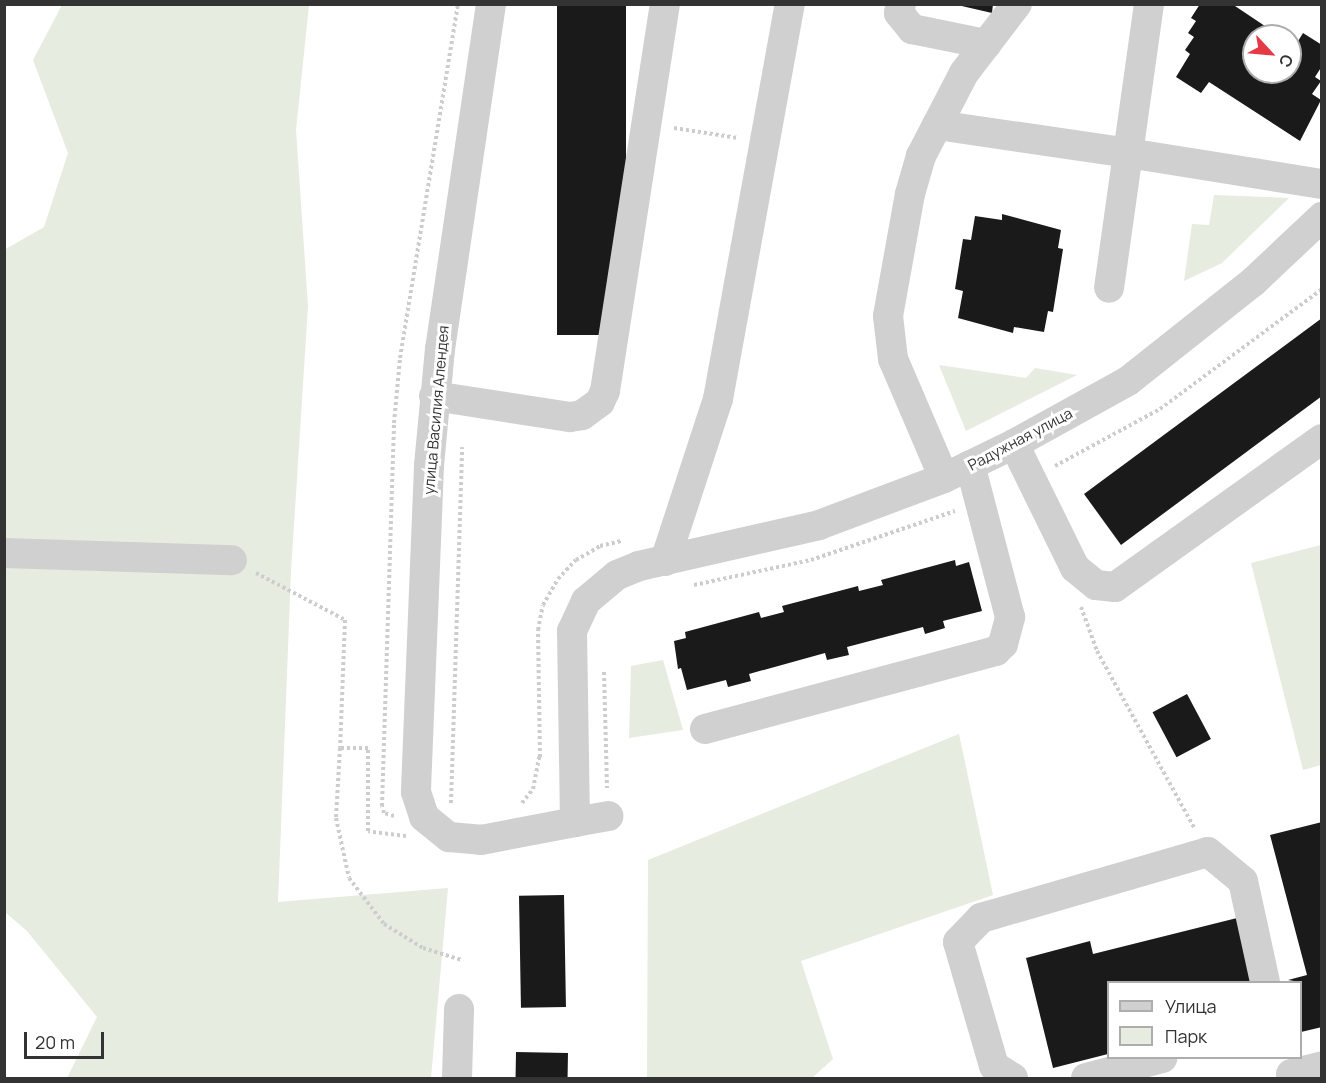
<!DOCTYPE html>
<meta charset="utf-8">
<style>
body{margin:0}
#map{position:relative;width:1326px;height:1083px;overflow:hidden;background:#fff;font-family:Manrope,sans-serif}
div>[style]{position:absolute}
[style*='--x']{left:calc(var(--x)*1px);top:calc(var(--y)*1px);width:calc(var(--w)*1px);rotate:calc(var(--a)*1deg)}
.green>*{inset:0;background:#e6ecdf}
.building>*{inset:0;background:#1a1a1a;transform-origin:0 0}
.path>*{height:4px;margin-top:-2px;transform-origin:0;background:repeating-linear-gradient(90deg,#cdcdcd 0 3px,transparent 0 6px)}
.minor>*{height:30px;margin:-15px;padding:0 15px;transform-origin:15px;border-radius:15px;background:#d0d0d0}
span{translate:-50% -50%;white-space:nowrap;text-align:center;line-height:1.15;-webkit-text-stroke:6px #fff;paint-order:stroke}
.street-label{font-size:15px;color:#333}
.frame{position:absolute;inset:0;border:6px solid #333;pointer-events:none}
.legend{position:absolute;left:1107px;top:981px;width:195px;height:78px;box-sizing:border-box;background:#fff;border:2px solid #adadad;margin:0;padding:8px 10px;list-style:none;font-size:18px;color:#333}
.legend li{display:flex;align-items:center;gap:12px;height:30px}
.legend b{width:30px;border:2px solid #adadad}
.north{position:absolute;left:1242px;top:24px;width:60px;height:60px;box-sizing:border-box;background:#fff;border:2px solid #adadad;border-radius:50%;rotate:116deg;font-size:16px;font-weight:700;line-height:24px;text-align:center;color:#333}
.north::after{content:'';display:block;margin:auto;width:21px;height:27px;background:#e63946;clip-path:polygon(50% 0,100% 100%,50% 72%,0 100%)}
.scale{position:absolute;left:24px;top:1032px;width:80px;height:27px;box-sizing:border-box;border:3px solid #333;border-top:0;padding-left:8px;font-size:18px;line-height:21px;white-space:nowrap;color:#333;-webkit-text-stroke:4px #fff;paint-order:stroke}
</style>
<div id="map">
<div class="green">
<i style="clip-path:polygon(62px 5px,309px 5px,296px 130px,308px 306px,291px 572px,278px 902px,448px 888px,431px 1078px,67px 1078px,97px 1017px,27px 931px,5px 912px,4px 250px,44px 227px,68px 153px,33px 60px)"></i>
<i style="clip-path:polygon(1214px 195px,1289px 198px,1222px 263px,1184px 281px,1192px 224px,1209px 225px)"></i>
<i style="clip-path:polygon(939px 365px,1026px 378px,1035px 368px,1077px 375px,966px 431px)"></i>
<i style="clip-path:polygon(1321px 545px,1321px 765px,1303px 770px,1251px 563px)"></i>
<i style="clip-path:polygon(663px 660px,683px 730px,629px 738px,631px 666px)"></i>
<i style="clip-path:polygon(959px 734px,993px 895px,801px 961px,833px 1059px,812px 1078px,647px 1078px,648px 860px)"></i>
</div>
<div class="building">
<i style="left:557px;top:4px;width:69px;height:331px"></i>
<i style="clip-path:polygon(953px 4px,993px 4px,992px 13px)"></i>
<i style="clip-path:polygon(1200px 4px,1232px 4px,1280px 36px,1254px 36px,1254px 72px,1290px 72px,1290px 42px,1295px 46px,1303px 33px,1322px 45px,1322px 66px,1315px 77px,1321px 81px,1312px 94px,1321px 100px,1300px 141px,1209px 82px,1201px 93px,1176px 77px,1190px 54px,1185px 50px,1194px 37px,1188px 33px,1196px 21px,1191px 18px)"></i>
<i style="clip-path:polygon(1002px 214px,1061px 230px,1058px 248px,1063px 249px,1058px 281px,1053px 312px,1048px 311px,1044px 332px,1014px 327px,1013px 333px,958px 318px,963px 291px,955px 289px,963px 239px,971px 240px,975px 216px,1002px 220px)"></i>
<i style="clip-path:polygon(1322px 318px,1322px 396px,1121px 545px,1084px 494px)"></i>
<i style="clip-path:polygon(955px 560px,956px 566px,969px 562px,982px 611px,943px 621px,945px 628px,925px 634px,923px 627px,847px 647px,849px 655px,827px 660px,825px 653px,749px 674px,751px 681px,728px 687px,726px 680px,687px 690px,681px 668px,678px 669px,674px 641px,686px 638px,685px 632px,759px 612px,761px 618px,784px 612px,782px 606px,858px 586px,859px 591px,883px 585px,881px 580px)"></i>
<i style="left:1187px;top:694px;width:51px;height:39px;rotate:62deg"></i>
<i style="clip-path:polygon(1322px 822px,1322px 1027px,1301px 1032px,1300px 982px,1288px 980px,1307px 975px,1270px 835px)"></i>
<i style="left:564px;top:895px;width:112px;height:45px;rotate:89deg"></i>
<i style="clip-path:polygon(1237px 918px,1252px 982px,1108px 982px,1108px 1054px,1053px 1068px,1026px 958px,1090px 941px,1093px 954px)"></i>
<i style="left:516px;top:1052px;width:52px;height:26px;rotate:1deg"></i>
</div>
<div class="path">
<i style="--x:674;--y:128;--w:65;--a:8.9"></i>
<i style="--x:1055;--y:466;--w:119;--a:-28.5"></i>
<i style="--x:1160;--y:409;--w:202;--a:-36.5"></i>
<i style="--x:256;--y:573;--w:101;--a:27.8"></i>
<i style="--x:345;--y:620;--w:128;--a:92.2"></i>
<i style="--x:694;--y:585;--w:120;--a:-12.1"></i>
<i style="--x:811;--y:560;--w:152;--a:-18.8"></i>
<i style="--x:1081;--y:607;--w:47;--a:70"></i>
<i style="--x:1097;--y:651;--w:203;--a:61.2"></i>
<i style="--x:604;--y:672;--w:116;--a:88.5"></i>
<i style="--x:540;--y:757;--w:127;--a:-90.9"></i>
<i style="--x:538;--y:630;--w:25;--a:-79"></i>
<i style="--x:543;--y:605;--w:30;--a:-60"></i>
<i style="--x:558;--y:579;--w:26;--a:-47"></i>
<i style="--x:576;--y:560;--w:28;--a:-30"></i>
<i style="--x:600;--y:546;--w:22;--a:-13"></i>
<i style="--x:451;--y:803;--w:356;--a:-88.2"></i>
<i style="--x:522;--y:803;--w:18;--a:-52"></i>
<i style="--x:533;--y:789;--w:33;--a:-79"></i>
<i style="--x:394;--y:816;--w:10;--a:-163"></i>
<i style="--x:384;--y:813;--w:7;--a:-106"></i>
<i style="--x:382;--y:806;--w:383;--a:-88.2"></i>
<i style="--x:394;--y:423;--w:65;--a:-84.7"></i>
<i style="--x:400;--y:358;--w:359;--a:-80.7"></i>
<i style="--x:406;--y:836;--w:38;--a:-173"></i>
<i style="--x:368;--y:831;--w:83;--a:-90"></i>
<i style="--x:368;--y:748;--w:28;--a:180"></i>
<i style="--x:340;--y:748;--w:70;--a:93.3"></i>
<i style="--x:336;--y:818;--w:61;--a:77.8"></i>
<i style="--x:349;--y:878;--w:58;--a:52.7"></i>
<i style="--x:384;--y:924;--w:46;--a:31.6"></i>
<i style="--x:423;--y:948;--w:41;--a:17.1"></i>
</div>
<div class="minor">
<i style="--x:491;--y:4;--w:349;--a:98.4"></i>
<i style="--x:440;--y:349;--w:118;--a:95.4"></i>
<i style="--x:429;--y:466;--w:326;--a:92.3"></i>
<i style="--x:416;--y:792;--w:26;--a:72"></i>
<i style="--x:424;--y:817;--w:32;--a:39"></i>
<i style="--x:449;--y:837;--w:32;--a:5"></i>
<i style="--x:481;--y:840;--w:96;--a:-10.8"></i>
<i style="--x:575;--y:822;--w:191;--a:-90.9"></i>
<i style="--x:572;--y:631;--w:33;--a:-65"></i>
<i style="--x:586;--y:601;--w:40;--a:-40"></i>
<i style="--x:617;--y:575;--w:24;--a:-22"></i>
<i style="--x:639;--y:566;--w:185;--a:-12.8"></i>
<i style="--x:819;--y:525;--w:134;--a:-20.6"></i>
<i style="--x:944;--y:478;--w:78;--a:-25.9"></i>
<i style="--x:1014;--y:444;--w:130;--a:-28.9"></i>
<i style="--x:1128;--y:381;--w:159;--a:-38.4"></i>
<i style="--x:1253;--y:282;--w:95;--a:-43.3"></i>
<i style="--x:901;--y:4;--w:9;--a:103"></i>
<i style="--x:899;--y:13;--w:21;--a:51"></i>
<i style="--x:912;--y:29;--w:76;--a:11.5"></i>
<i style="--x:1149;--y:4;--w:150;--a:98"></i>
<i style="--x:1128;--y:153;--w:196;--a:9.1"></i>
<i style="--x:937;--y:125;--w:193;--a:8.3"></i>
<i style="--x:1128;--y:153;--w:136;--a:98"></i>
<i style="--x:434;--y:396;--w:138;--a:8.8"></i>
<i style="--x:570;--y:417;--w:12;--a:-9"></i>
<i style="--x:582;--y:415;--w:22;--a:-36"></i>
<i style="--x:600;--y:402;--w:12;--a:-66"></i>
<i style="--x:605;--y:391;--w:392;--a:-81.2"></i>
<i style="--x:1014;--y:444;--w:138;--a:63.8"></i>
<i style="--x:1075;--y:568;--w:27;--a:39"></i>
<i style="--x:1096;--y:585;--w:19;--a:6"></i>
<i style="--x:1115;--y:587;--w:254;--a:-35.6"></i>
<i style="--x:944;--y:478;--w:129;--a:-113.2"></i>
<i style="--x:893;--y:359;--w:43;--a:-96.6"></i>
<i style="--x:888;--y:316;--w:124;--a:-79.8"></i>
<i style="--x:910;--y:194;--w:40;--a:-74"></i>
<i style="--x:921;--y:156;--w:93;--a:-62.6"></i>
<i style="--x:964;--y:73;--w:87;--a:-52.5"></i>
<i style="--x:4;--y:553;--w:228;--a:1.8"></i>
<i style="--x:665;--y:561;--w:170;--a:-71.9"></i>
<i style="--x:718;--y:399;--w:402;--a:-79.7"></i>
<i style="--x:705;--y:729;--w:301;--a:-15"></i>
<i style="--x:996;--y:651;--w:10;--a:-45"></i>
<i style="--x:1003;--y:644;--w:28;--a:-75"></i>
<i style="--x:1010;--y:617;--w:157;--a:-104.7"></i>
<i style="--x:575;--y:822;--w:34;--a:-10"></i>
<i style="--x:1291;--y:1074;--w:32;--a:-14"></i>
<i style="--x:457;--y:1078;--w:69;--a:-88.3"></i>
<i style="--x:1013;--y:1078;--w:22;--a:-148"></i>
<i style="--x:994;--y:1066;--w:129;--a:-106.2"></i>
<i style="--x:958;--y:942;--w:33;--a:-46"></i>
<i style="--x:981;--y:918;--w:236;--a:-16.2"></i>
<i style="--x:1208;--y:852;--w:45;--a:39.6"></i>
<i style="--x:1243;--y:881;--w:103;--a:77.7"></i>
<i style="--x:1086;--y:1078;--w:79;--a:-14.7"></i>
</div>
<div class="street-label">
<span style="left:436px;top:410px;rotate:-85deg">улица Василия Алендея</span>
<span style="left:1020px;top:439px;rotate:-28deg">Радужная улица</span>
</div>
<div class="frame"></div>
<ul class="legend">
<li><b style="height:8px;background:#d0d0d0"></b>Улица</li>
<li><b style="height:16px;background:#e6ecdf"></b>Парк</li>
</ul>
<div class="north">С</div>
<div class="scale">20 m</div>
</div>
